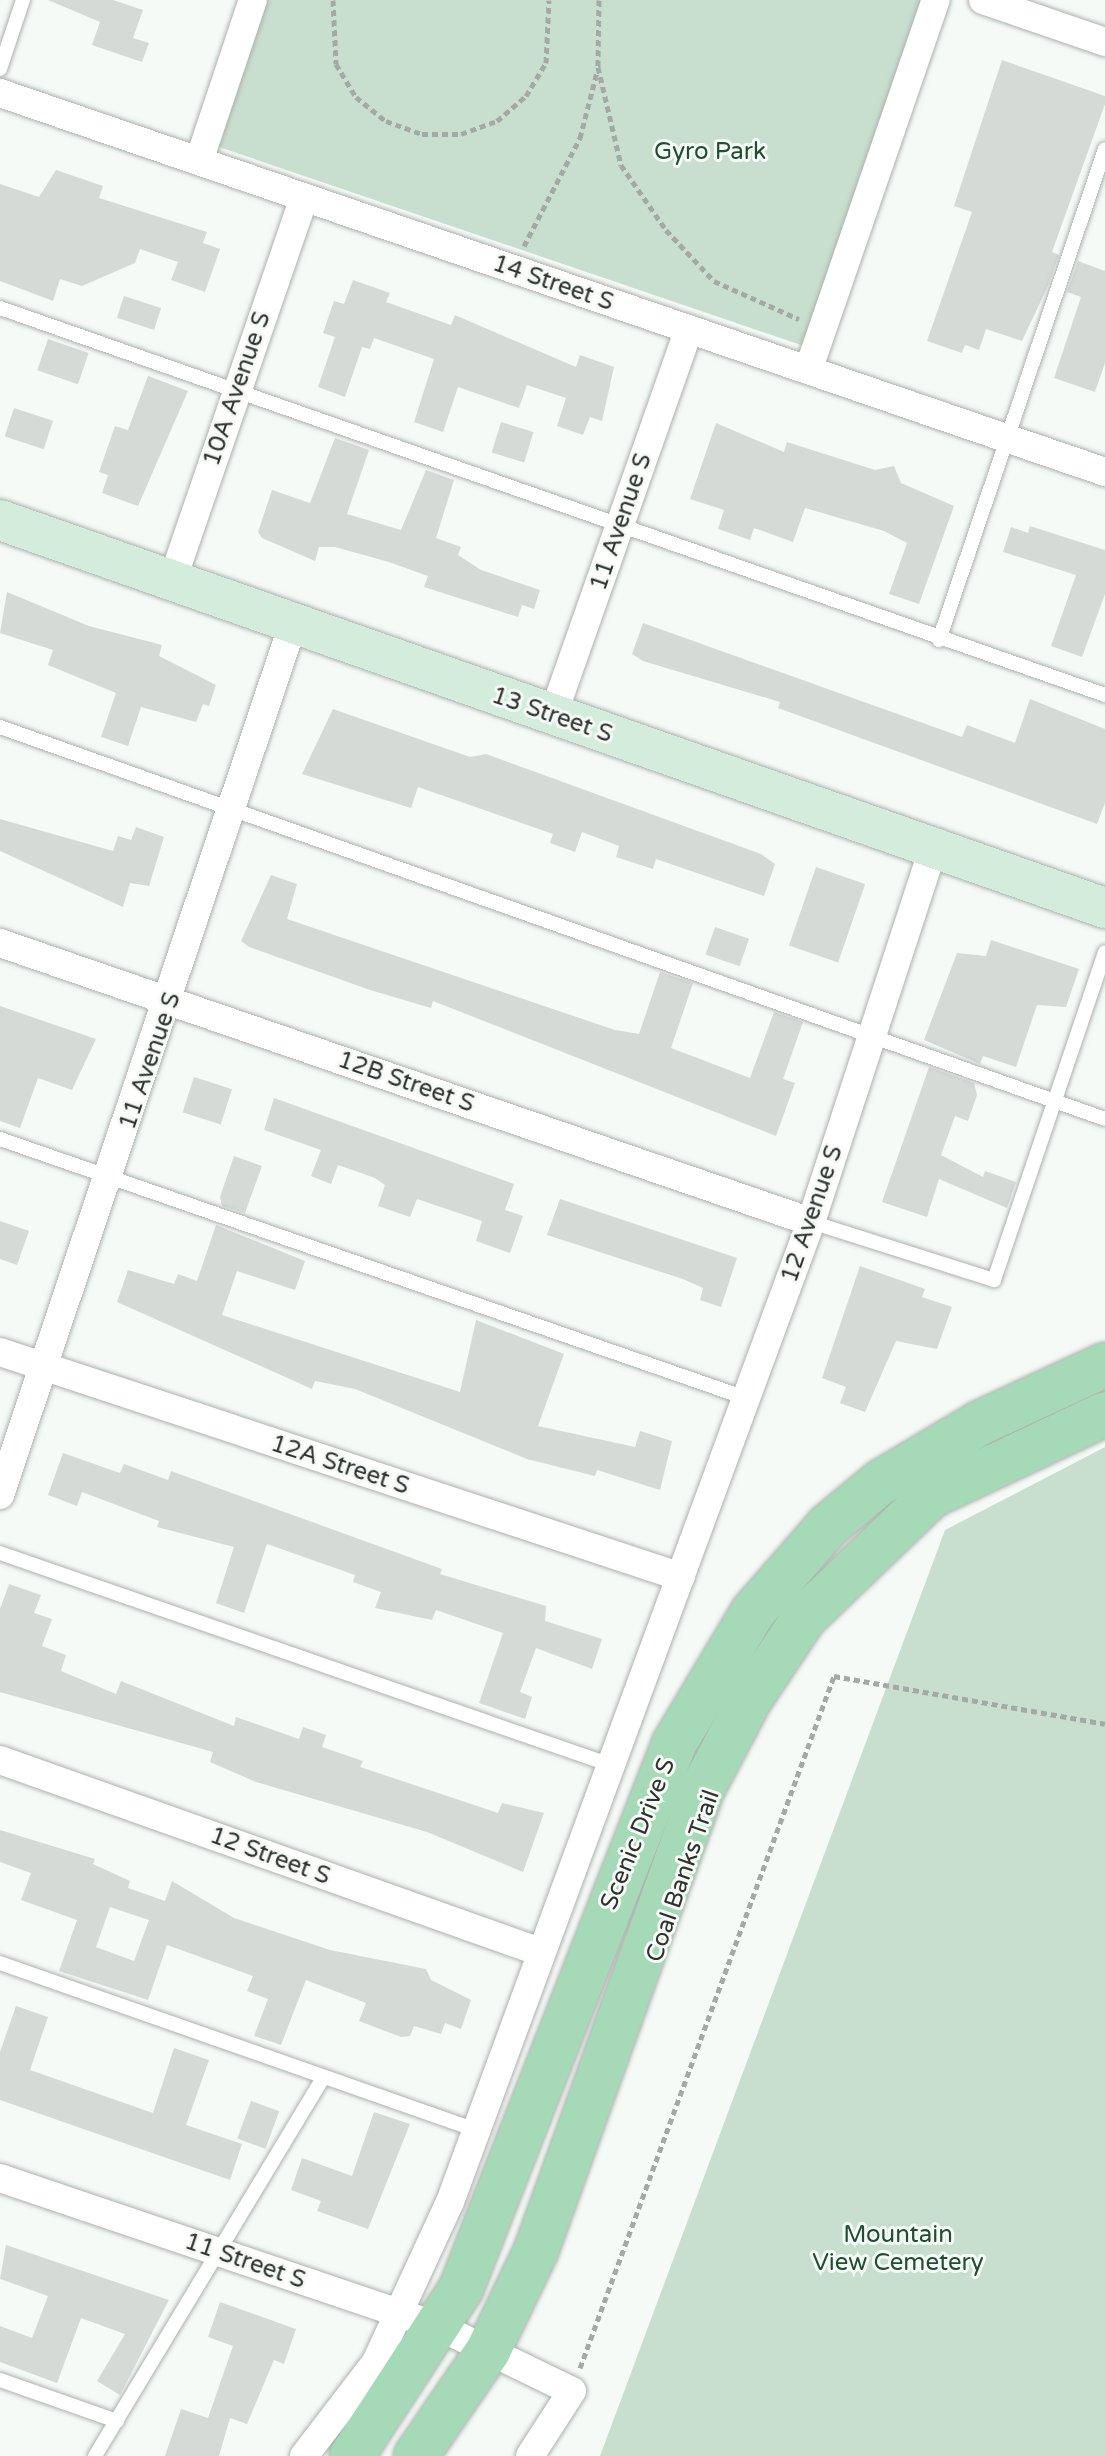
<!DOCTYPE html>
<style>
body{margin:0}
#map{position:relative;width:1105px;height:2456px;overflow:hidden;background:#f5faf6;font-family:"Varela Round",sans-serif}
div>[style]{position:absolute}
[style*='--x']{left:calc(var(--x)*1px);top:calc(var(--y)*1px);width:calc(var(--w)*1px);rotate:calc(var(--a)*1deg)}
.green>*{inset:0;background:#c8dfcf}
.building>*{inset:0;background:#d5dad6;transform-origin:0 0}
.path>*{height:5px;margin-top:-2.5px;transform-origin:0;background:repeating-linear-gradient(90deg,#a5a9a5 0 6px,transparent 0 10px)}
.roads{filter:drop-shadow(0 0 2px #acb1ad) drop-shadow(0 0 2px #acb1ad)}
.lane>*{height:14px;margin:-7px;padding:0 7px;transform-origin:7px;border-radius:7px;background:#fff}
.street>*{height:28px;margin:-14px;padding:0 14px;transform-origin:14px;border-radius:14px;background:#fff}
.secondary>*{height:40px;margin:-20px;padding:0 20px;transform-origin:20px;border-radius:20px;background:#d3ecdb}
.primary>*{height:44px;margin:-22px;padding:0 22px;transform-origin:22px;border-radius:22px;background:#a6d9b8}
span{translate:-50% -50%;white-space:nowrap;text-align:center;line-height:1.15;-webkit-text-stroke:6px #f5faf6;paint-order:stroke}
.park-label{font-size:24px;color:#1f4e31}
.street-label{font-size:24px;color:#2f312f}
</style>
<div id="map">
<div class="green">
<i style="clip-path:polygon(265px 0,924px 0,804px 346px,216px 146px)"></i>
<i style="clip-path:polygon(1105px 1447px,1105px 2456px,600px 2456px,945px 1530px)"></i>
</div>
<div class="building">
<i style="clip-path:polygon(48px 0,113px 0,143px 10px,133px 38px,149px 43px,142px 62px,92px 45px,100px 22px)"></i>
<i style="clip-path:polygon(1002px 60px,1105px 96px,1105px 104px,1052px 252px,1059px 255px,1048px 286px,1022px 341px,986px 329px,979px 350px,965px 345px,962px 353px,927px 341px,972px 212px,954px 206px)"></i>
<i style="clip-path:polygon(56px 170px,103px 186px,99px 198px,207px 232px,203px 243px,220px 249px,205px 292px,171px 280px,178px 262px,140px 249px,135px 263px,82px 286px,60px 279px,53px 301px,0 281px,0 184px,39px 197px)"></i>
<i style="clip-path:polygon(1078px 261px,1105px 271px,1105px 363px,1095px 392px,1054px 378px,1081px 297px,1067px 292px)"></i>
<i style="clip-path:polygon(353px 280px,390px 293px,386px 302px,451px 325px,455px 315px,576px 367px,580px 355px,614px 367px,602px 421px,590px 417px,583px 435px,557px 426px,566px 398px,527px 385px,519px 408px,458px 387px,443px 432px,414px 422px,434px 359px,374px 338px,370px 349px,362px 347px,345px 397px,318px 387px,335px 337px,323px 333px,334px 301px,344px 304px)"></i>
<i style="left:124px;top:296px;width:39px;height:23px;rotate:18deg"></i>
<i style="left:48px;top:339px;width:43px;height:33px;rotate:19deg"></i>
<i style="clip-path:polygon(148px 376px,188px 391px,138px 506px,102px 493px,108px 475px,99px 472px,115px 426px,128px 430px)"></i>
<i style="left:14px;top:408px;width:41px;height:30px;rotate:18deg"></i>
<i style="left:501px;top:422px;width:34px;height:32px;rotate:17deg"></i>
<i style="clip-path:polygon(716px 423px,784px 452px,787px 442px,875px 470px,894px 466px,901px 483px,954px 506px,919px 604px,889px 594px,907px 543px,884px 531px,805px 508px,793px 542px,754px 528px,750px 540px,718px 529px,724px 510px,690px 499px)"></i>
<i style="clip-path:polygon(335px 438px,369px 450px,347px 514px,401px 530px,426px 470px,454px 480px,436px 538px,461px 547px,458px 555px,481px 570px,540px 590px,534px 609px,522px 605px,518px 617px,424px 587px,428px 576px,389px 562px,335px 547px,319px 547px,315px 561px,262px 538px,258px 532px,272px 490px,310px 503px)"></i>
<i style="clip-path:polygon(1030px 526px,1105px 550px,1105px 594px,1082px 657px,1051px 646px,1076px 575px,1003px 552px,1011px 527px,1028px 533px)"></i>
<i style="clip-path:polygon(7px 592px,89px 626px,162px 645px,159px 656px,216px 685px,209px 706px,203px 704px,196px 722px,141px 707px,128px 746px,101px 737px,116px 693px,48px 665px,53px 650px,0 633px)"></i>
<i style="clip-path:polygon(643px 623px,962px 737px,967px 725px,1015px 743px,1030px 699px,1105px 729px,1105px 803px,1097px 824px,778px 708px,780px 702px,643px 661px,632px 654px)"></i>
<i style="clip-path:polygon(333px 709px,470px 757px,486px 754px,761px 854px,775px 864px,764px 896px,656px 859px,653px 869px,616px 857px,619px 846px,582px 832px,575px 852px,550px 843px,553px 834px,418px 787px,411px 808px,302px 774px)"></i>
<i style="clip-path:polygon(0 819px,113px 851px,118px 836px,131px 840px,136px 827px,164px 837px,149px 886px,130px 883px,123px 907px,0 851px)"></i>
<i style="left:816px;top:867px;width:52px;height:83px;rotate:19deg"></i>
<i style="clip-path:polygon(271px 875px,297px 884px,287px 919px,615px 1030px,639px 1034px,660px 972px,693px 983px,671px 1048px,750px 1078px,774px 1012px,803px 1022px,783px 1079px,795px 1083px,776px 1136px,433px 1001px,431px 1008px,370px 990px,249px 947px,241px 941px)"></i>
<i style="left:715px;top:927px;width:36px;height:29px;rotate:19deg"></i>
<i style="clip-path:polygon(991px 940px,1079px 969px,1066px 1007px,1037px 1005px,1016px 1067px,983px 1056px,980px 1064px,924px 1040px,957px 953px,986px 956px)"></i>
<i style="clip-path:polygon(0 1006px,96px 1039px,72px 1090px,38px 1078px,20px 1128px,0 1121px)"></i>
<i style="clip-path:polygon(929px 1067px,974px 1083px,977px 1095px,968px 1121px,955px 1116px,941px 1155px,983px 1177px,985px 1171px,1016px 1182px,1007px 1208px,939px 1179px,927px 1217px,882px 1202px)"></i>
<i style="left:194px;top:1077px;width:40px;height:37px;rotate:18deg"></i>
<i style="clip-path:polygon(274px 1098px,514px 1184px,505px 1210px,523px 1216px,510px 1253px,476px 1241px,482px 1221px,417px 1199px,410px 1217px,378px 1206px,385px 1185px,375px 1178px,338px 1165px,331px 1184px,311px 1176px,321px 1150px,264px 1130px)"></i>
<i style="clip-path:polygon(234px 1156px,262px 1166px,245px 1213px,222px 1206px,220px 1197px)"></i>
<i style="clip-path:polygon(560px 1199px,737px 1258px,721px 1307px,700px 1300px,703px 1288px,683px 1279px,547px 1235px)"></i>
<i style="clip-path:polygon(0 1221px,29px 1231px,17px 1265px,0 1259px)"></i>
<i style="clip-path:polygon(216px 1225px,305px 1261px,295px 1290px,237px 1271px,222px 1315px,460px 1392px,476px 1320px,564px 1354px,538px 1426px,635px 1447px,640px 1431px,672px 1441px,660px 1490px,597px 1470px,595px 1476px,527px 1459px,355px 1389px,315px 1381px,312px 1389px,117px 1302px,128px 1270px,174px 1284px,178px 1274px,197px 1281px)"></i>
<i style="clip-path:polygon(860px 1266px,925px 1289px,922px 1297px,952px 1307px,937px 1349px,896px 1341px,865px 1412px,840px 1403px,846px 1387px,822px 1378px)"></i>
<i style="clip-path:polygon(63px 1453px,120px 1473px,124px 1464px,168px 1480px,171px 1471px,442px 1569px,440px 1574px,546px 1606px,545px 1621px,602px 1639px,592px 1669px,536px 1648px,520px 1692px,532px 1697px,525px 1719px,479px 1703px,503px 1633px,436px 1610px,432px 1620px,375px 1608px,381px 1592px,353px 1582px,355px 1575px,267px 1544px,244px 1613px,216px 1603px,234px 1547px,157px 1527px,159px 1521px,82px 1492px,77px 1506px,48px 1495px)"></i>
<i style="clip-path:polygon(9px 1584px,41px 1595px,34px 1613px,52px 1619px,42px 1646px,66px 1655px,61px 1671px,116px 1694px,121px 1681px,234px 1726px,236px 1717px,299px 1739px,303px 1727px,326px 1735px,322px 1747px,363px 1761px,360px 1767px,498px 1813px,502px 1803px,544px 1813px,523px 1872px,427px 1832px,256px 1782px,210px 1762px,213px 1752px,0 1692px,0 1609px)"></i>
<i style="clip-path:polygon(evenodd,0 1830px,95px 1859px,93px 1864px,130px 1881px,128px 1888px,165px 1901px,172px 1881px,234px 1918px,330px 1950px,426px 1969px,431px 1980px,471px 2000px,461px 2029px,445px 2023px,441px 2034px,414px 2026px,410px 2036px,401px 2037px,359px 2021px,366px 2003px,306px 1980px,281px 2045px,254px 2036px,268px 1999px,247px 1991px,253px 1976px,167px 1945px,148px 2000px,59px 1971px,77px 1920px,21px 1900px,31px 1873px,0 1862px,0 1830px,110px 1907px,149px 1920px,134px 1961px,96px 1947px,110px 1907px)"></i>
<i style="clip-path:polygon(16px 2006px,48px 2017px,30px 2070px,153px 2113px,174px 2048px,209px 2060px,186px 2125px,242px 2144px,230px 2180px,0 2100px,0 2052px)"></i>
<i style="left:251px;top:2101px;width:30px;height:40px;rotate:20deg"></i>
<i style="clip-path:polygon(374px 2112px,410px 2124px,368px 2229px,317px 2211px,321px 2201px,291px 2190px,302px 2158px,352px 2176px)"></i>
<i style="clip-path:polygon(6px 2245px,169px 2300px,120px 2395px,97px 2381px,125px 2334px,81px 2318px,57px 2383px,0 2362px,0 2326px,32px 2338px,48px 2296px,0 2279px)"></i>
<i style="clip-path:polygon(220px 2302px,296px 2329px,284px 2364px,274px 2360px,247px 2424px,230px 2418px,219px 2456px,165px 2456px,181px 2409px,208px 2418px,233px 2346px,208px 2337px)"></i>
</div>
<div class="path">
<i style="--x:333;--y:0;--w:64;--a:87.3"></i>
<i style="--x:336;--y:64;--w:39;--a:59"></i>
<i style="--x:356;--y:97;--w:38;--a:39"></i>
<i style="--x:386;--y:121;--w:38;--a:20"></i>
<i style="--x:422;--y:134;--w:39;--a:0"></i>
<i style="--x:461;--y:134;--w:38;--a:-20"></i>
<i style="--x:497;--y:121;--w:38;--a:-41"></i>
<i style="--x:526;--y:96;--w:39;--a:-59"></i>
<i style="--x:546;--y:63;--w:63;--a:-87.3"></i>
<i style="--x:599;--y:0;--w:67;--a:90.9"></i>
<i style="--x:598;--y:67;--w:101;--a:76.8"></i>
<i style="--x:621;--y:165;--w:79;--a:55.3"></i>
<i style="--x:666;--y:230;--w:70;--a:46.7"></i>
<i style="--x:714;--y:281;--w:93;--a:24.1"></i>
<i style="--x:524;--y:246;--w:122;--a:-62.6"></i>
<i style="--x:580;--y:138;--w:68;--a:-75.6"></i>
<i style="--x:580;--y:2368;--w:737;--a:-69.84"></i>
<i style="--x:834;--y:1676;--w:275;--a:10"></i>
</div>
<div class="roads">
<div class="lane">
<i style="--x:0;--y:69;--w:73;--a:-71.6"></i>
<i style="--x:0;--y:308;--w:1171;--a:19.3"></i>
<i style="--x:939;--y:640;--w:518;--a:-71.32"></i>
<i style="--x:0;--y:727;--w:1172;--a:19.53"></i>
<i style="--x:0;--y:1139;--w:790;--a:19.15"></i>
<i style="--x:811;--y:1222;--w:192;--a:17.6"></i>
<i style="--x:994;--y:1280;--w:346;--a:-71.3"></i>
<i style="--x:0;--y:1553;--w:644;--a:19.14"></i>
<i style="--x:0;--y:1963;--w:504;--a:19.33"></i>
<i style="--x:0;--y:2380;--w:124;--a:19.3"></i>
<i style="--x:95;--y:2456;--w:443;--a:-58.9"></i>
</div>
<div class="street">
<i style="--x:983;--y:0;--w:129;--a:19"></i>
<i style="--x:0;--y:93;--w:1168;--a:18.93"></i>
<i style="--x:199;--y:161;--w:170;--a:-71.5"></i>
<i style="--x:809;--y:368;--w:389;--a:-71"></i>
<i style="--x:172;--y:581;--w:405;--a:-71"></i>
<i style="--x:553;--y:715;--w:409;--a:-70.6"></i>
<i style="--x:0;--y:943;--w:858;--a:18.98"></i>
<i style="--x:0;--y:1352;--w:717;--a:18.28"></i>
<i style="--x:0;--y:1495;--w:919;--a:-71.41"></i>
<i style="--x:0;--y:1760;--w:573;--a:19.57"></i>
<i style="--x:0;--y:2178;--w:467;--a:18.7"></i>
<i style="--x:442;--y:2328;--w:144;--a:25.9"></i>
<i style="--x:572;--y:2391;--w:77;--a:122.9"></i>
<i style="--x:304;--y:2456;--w:118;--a:-52.5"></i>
<i style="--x:376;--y:2362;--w:176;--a:-65.2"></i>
<i style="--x:450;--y:2202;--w:1044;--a:-69.78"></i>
<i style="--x:811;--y:1222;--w:392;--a:-71.9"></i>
</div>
<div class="secondary">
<i style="--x:0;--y:520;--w:1171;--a:19.35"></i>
</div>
<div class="primary">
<i style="--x:352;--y:2456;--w:199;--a:-56.9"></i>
<i style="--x:461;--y:2289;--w:585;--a:-68.65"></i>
<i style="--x:674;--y:1744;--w:154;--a:-59.1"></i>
<i style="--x:753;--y:1612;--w:116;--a:-48.9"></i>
<i style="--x:829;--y:1525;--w:67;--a:-39.6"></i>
<i style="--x:881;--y:1482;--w:115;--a:-30.8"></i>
<i style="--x:980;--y:1423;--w:138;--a:-24.9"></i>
<i style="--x:416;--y:2456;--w:127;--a:-55.6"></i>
<i style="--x:488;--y:2351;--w:111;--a:-64.4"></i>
<i style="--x:536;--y:2251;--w:492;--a:-70.2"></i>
<i style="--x:703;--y:1788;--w:101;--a:-62.2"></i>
<i style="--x:750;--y:1699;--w:97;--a:-56.3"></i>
<i style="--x:804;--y:1618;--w:176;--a:-43.8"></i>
<i style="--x:931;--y:1496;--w:192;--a:-25.2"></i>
</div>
</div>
<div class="park-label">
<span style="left:710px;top:152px">Gyro Park</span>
<span style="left:898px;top:2249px">Mountain<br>View Cemetery</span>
</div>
<div class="street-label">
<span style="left:553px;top:283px;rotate:19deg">14 Street S</span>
<span style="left:237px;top:389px;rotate:-71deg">10A Avenue S</span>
<span style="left:621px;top:522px;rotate:-71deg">11 Avenue S</span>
<span style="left:552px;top:715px;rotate:19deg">13 Street S</span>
<span style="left:150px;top:1061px;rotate:-71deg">11 Avenue S</span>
<span style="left:406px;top:1082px;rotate:19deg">12B Street S</span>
<span style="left:812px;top:1214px;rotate:-71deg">12 Avenue S</span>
<span style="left:340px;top:1465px;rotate:18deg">12A Street S</span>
<span style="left:638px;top:1834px;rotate:-68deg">Scenic Drive S</span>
<span style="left:270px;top:1856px;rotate:20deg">12 Street S</span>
<span style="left:683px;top:1876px;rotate:-71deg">Coal Banks Trail</span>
<span style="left:245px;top:2261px;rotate:19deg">11 Street S</span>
</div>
</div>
